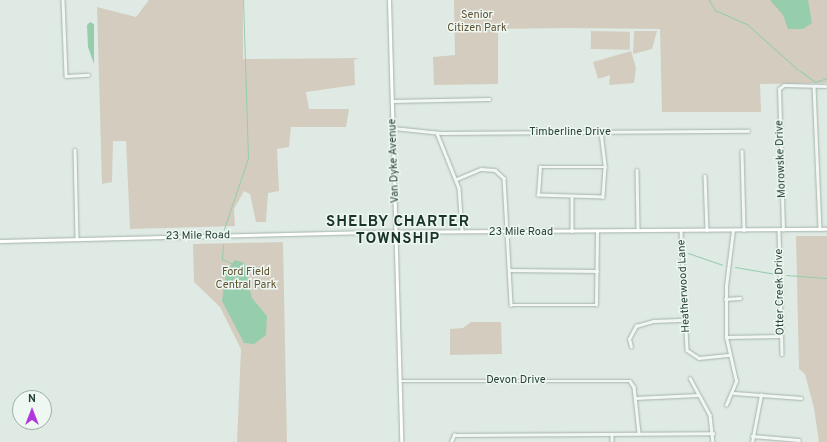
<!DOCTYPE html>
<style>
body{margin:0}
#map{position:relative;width:827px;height:442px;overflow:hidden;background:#dfeae4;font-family:Overpass,sans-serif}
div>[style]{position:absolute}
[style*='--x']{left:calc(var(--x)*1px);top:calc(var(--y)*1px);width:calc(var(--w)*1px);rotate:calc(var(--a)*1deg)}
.green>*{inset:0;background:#d4cdbf;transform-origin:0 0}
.water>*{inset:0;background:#96cdac}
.stream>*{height:1px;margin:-0.5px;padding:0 0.5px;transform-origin:0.5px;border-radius:0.5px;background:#96cdac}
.roads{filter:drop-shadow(0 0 1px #a4b4ac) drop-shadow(0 0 1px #a4b4ac)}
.street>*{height:2.5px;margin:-1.25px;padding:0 1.25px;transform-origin:1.25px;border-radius:1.25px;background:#f2f7f5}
.secondary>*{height:3px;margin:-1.5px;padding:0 1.5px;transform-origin:1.5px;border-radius:1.5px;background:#fff}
span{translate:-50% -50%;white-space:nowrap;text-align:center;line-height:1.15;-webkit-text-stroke:3px #eef7f2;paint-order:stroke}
.park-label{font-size:11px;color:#5f5232}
.street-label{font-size:11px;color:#264235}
.district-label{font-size:15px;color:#183327;font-weight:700;letter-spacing:1px}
.north{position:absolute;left:12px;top:390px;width:40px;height:40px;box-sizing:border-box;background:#eef7f2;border:1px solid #9eafa6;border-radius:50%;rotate:0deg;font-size:11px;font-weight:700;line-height:16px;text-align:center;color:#264235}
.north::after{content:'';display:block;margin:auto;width:14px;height:18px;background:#b137dc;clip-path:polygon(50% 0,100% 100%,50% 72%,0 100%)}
</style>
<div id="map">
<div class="green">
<i style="clip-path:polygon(149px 0,243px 0,243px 59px,359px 58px,354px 60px,355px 85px,306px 92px,309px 109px,349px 109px,346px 127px,291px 127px,289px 147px,277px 149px,279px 191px,268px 193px,266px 222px,256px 222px,250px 194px,244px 191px,234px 209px,235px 226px,130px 229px,126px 141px,113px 141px,112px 182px,102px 184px,97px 7px,136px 17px)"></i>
<i style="clip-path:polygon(454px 0,827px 0,827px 83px,760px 84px,761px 112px,662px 112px,660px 29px,569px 28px,498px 29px,498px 84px,434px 85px,433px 57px,455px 55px)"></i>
<i style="left:591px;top:31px;width:39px;height:18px;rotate:1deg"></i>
<i style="clip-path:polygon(634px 31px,657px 31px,652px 49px,633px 54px)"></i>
<i style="clip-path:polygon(631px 51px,636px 68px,634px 83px,609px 85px,610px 75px,598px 79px,593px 62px)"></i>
<i style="clip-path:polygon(796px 236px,827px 236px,827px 442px,819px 442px,814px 408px,805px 374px,799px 369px)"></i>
<i style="clip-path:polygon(283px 242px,287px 442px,237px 442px,241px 349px,220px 307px,194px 282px,193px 244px)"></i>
<i style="clip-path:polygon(471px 322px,501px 322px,502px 354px,450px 355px,450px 329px,463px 328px)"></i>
</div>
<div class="water">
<i style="clip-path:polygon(770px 0,808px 0,812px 23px,803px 29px,788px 29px,783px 15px)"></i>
<i style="clip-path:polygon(90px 22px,94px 24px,94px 64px,88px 47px,87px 25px)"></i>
<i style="clip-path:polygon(235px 260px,244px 263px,252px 298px,267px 316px,266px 335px,254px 344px,244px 343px,222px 301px,226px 272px)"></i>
</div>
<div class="stream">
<i style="--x:709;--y:0;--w:12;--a:59"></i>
<i style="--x:715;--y:10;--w:35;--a:24"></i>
<i style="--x:747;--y:24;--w:69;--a:42"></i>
<i style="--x:800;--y:71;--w:19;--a:36"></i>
<i style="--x:815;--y:82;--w:13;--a:-18"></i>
<i style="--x:224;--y:229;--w:75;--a:-71.3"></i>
<i style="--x:248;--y:158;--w:158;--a:-91.8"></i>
<i style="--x:223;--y:244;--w:15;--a:94"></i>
<i style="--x:222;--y:259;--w:12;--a:24"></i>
<i style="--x:688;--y:253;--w:36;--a:19"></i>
<i style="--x:735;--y:267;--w:41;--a:9.9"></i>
<i style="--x:786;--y:275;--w:41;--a:4.2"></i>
</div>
<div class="roads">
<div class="street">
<i style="--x:63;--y:0;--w:76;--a:87.7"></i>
<i style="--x:66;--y:76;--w:22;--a:-3"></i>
<i style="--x:814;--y:86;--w:143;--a:87.6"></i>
<i style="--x:392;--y:101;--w:97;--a:-1.2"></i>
<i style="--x:393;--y:128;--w:48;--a:5.9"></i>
<i style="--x:441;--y:133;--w:307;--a:-0.4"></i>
<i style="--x:601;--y:132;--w:35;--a:83"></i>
<i style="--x:605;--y:167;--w:30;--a:94"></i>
<i style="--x:603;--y:197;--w:65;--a:-178.2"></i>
<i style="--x:538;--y:195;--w:28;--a:-86"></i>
<i style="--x:540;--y:167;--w:65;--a:0"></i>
<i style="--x:437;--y:133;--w:59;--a:68.2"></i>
<i style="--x:459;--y:188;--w:43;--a:86"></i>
<i style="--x:75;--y:150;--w:89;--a:88.7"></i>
<i style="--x:742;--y:151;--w:79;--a:88.5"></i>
<i style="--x:637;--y:170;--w:60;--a:89"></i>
<i style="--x:705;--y:176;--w:54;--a:87.9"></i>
<i style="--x:457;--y:179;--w:26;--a:-23"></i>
<i style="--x:481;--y:169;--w:14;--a:4"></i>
<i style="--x:495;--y:170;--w:12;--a:42"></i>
<i style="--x:504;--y:178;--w:127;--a:86.8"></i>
<i style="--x:511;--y:305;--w:85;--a:0"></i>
<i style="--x:596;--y:305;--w:74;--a:-89.2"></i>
<i style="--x:572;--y:198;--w:33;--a:90"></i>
<i style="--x:779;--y:230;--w:124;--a:88.6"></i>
<i style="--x:783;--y:230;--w:141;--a:-91.6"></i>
<i style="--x:779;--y:89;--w:6;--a:-39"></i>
<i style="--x:784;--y:85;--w:41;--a:1.4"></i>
<i style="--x:681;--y:231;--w:119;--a:87.1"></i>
<i style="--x:687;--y:350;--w:14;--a:34"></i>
<i style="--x:699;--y:358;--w:31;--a:-6"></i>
<i style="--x:509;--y:270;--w:88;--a:0.7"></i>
<i style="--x:725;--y:299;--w:15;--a:-4"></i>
<i style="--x:726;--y:337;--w:55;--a:-1"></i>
<i style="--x:631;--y:347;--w:8;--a:-104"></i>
<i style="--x:629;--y:339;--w:15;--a:-62"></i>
<i style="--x:636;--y:326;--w:18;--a:-16"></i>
<i style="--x:653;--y:321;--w:33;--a:-2"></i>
<i style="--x:690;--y:378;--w:42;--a:61.6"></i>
<i style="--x:710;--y:415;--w:27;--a:84"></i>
<i style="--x:400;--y:381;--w:230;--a:0"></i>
<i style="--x:630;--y:381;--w:7;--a:56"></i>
<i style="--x:634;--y:387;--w:46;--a:83.8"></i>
<i style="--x:734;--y:393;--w:67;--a:4.3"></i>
<i style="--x:635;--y:398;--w:63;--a:-2.7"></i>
<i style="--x:726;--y:405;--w:26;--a:-67"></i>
<i style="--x:736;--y:381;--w:45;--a:-102.8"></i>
<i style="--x:726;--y:337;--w:51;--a:-90"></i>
<i style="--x:726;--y:286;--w:56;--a:-82.9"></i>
<i style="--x:612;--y:434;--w:8;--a:90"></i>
<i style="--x:752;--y:436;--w:47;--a:4.9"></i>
<i style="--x:451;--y:442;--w:8;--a:-67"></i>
<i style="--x:454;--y:435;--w:259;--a:-0.4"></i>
<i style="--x:752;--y:442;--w:48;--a:-79.2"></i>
</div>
<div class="secondary">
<i style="--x:389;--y:0;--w:442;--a:88.4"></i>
<i style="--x:0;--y:241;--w:360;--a:-1.4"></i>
<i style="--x:360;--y:232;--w:467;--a:-0.4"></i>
</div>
</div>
<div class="park-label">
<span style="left:477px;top:22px">Senior<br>Citizen Park</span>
<span style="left:246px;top:279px">Ford Field<br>Central Park</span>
</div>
<div class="street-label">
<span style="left:570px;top:132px">Timberline Drive</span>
<span style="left:781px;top:159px;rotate:-92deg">Morowske Drive</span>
<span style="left:394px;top:161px;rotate:-92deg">Van Dyke Avenue</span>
<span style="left:521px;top:232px">23 Mile Road</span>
<span style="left:198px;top:236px;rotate:-1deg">23 Mile Road</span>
<span style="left:684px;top:286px;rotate:-93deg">Heatherwood Lane</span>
<span style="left:780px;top:292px;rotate:-91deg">Otter Creek Drive</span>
<span style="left:516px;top:380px">Devon Drive</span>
</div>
<div class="district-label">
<span style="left:398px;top:231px">SHELBY CHARTER<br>TOWNSHIP</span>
</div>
<div class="north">N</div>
</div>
